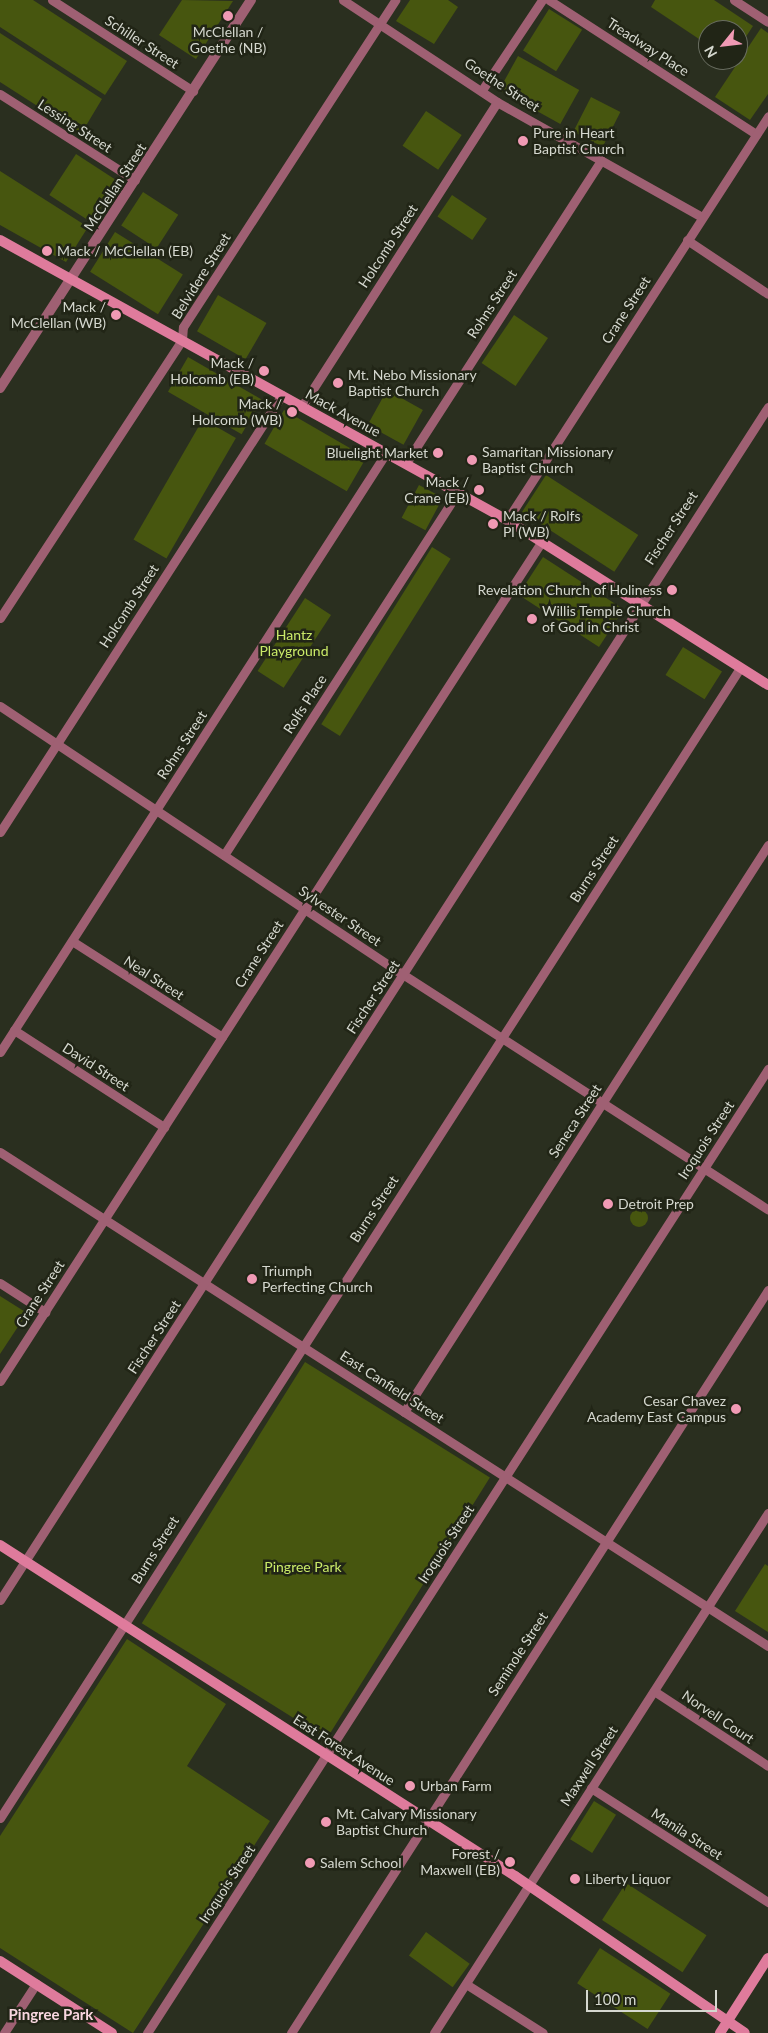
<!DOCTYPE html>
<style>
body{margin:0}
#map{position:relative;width:768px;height:2033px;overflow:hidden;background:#2a2f1f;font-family:Lato,sans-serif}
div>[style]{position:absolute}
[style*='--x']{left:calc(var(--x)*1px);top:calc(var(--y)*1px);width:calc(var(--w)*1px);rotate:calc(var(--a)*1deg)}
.green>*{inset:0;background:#47560f;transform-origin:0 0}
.round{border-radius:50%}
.minor>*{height:9px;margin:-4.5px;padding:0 4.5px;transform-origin:4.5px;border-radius:4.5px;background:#9f6073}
.tertiary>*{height:10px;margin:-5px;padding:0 5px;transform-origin:5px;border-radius:5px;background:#9f6073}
.secondary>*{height:10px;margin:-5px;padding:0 5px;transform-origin:5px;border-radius:5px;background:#df7b9c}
.dots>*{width:14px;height:14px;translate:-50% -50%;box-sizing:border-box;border:2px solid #212516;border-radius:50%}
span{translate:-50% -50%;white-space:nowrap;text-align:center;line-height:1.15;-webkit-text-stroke:5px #212516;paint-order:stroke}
.poi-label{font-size:14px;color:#d5d8cf}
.left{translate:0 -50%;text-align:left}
.right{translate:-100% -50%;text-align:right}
.street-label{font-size:14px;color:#d5d8cf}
.park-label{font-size:14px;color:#caea69}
.neighbourhood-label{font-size:15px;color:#f8d6df;font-weight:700}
.north{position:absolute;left:698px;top:20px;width:50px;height:50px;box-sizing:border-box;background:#212516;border:1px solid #696d60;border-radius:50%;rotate:241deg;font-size:14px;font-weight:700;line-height:20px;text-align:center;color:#d5d8cf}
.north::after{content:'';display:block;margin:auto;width:18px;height:22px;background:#f09ab4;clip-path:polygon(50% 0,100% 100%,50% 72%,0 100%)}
.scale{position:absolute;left:586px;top:1990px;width:131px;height:22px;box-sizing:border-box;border:2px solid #d5d8cf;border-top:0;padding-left:6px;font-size:15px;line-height:18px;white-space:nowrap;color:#d5d8cf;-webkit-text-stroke:4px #212516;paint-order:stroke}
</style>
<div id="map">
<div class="green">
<i style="clip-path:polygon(0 0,33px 0,127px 61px,105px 95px,0 27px)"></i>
<i style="clip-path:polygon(182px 0,233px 1px,196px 59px,159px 35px)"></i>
<i style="clip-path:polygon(410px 0,448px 0,458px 7px,434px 44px,396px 21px)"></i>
<i style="clip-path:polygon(655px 0,714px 0,753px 26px,738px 49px,738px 30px,708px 30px,708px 45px,651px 7px)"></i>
<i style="left:549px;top:9px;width:39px;height:49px;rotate:32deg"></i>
<i style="clip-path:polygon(761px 28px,768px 33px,768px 94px,750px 120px,715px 97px)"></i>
<i style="clip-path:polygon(0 33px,102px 99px,81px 134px,0 82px)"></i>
<i style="left:518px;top:56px;width:70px;height:39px;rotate:29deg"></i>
<i style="left:591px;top:97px;width:33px;height:39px;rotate:27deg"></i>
<i style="left:426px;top:111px;width:43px;height:42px;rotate:34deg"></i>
<i style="left:76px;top:154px;width:50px;height:49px;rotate:33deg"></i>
<i style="clip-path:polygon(0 171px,88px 227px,66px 262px,0 225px)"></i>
<i style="left:143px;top:192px;width:42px;height:40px;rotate:33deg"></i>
<i style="left:452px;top:195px;width:42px;height:26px;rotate:34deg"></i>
<i style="left:115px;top:232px;width:80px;height:47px;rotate:32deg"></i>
<i style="left:218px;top:295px;width:56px;height:42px;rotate:30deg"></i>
<i style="left:514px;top:315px;width:41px;height:58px;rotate:34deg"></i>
<i style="left:188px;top:357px;width:85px;height:40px;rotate:30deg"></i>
<i style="left:387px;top:390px;width:41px;height:40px;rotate:29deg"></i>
<i style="left:284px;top:410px;width:95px;height:39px;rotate:30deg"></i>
<i style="left:203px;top:419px;width:38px;height:139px;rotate:30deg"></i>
<i style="left:546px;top:475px;width:110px;height:44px;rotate:33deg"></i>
<i style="left:419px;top:485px;width:27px;height:37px;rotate:28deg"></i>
<i style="left:432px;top:547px;width:22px;height:209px;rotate:32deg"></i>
<i style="left:543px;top:557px;width:96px;height:45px;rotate:33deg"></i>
<i style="left:305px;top:598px;width:31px;height:87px;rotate:33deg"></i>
<i style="left:683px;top:647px;width:46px;height:33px;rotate:32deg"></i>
<i class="round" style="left:630px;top:1209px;width:18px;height:18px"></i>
<i style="clip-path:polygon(0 1296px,27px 1313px,0 1354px)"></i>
<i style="left:305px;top:1362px;width:218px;height:308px;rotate:32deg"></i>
<i style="clip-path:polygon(765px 1564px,768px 1566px,768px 1632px,735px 1611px)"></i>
<i style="clip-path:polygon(127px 1639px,226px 1704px,187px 1766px,270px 1821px,133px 2033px,0 1948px,0 1836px)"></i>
<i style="left:594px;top:1801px;width:26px;height:45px;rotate:32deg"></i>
<i style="left:626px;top:1883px;width:96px;height:44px;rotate:33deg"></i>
<i style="left:426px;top:1932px;width:54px;height:29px;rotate:36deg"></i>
<i style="left:600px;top:1948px;width:84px;height:42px;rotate:33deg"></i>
</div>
<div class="minor">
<i style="--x:52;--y:0;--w:168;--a:32.8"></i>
<i style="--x:343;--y:0;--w:185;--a:33.5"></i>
<i style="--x:497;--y:102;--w:235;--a:29.3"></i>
<i style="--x:549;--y:0;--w:247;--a:32.9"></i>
<i style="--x:734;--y:0;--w:40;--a:32.9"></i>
<i style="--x:482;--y:90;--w:108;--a:-56.3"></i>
<i style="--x:0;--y:94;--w:160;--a:32.5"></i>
<i style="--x:687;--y:240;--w:97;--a:33.7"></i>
<i style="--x:302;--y:406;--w:361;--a:-57.3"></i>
<i style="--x:406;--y:463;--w:360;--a:-57.2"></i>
<i style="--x:507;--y:520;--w:481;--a:-57.1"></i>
<i style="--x:0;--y:618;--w:332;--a:-56.8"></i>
<i style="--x:182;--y:340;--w:13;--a:-86"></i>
<i style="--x:183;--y:327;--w:390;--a:-57"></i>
<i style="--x:0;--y:706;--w:485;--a:33.7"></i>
<i style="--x:404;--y:975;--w:433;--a:32.8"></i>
<i style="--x:0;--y:832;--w:520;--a:-57.17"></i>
<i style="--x:224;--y:855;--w:432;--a:-57.2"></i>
<i style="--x:72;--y:941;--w:178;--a:32.6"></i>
<i style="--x:14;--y:1030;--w:179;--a:32.9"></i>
<i style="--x:0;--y:1052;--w:713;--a:-57.2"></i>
<i style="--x:0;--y:1152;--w:913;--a:32.75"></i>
<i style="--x:0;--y:1283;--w:54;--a:32.8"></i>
<i style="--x:0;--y:1381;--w:1000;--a:-57.17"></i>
<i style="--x:404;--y:1412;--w:674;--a:-57.3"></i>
<i style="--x:0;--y:1600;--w:1419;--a:-57.23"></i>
<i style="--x:654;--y:1691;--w:136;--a:33.3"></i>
<i style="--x:591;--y:1788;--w:211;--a:32.8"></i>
<i style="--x:0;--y:1818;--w:1368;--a:-57.24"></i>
<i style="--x:466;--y:1984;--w:91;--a:32.5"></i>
<i style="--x:4;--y:2033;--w:59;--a:-56.9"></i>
<i style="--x:147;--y:2033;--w:1147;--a:-57.21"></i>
<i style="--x:291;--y:2033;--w:883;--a:-57.3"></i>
<i style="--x:434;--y:2033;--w:618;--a:-57.29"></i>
</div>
<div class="tertiary">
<i style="--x:0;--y:388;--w:462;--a:-57.1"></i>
</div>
<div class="secondary">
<i style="--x:0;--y:240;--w:579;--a:28.91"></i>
<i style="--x:507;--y:520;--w:309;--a:32.3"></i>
<i style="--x:0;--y:1545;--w:612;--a:32.73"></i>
<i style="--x:515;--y:1876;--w:278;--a:34.3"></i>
<i style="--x:0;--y:1961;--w:133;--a:32.7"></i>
<i style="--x:720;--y:2033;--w:89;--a:-57.4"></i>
</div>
<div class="dots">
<i style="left:228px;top:16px;background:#f09ab4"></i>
<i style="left:523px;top:141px;background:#f09ab4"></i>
<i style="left:47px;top:251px;background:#f09ab4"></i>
<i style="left:116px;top:315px;background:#f09ab4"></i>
<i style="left:264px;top:371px;background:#f09ab4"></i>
<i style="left:338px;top:383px;background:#f09ab4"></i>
<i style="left:292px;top:412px;background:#f09ab4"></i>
<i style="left:438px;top:453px;background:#f09ab4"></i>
<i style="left:472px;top:460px;background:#f09ab4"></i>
<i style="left:479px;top:490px;background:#f09ab4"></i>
<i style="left:493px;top:524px;background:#f09ab4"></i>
<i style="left:672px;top:590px;background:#f09ab4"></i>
<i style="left:532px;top:619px;background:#f09ab4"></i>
<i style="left:608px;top:1204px;background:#f09ab4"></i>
<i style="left:252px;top:1279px;background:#f09ab4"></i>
<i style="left:736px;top:1409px;background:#f09ab4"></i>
<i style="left:410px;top:1786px;background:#f09ab4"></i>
<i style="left:326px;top:1822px;background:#f09ab4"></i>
<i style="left:510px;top:1862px;background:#f09ab4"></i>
<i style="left:310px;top:1863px;background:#f09ab4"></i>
<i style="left:575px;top:1879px;background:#f09ab4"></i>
</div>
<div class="poi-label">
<span style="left:228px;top:40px">McClellan /<br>Goethe (NB)</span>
<span class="left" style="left:533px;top:141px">Pure in Heart<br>Baptist Church</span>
<span class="left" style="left:57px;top:251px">Mack / McClellan (EB)</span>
<span class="right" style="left:106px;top:315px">Mack /<br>McClellan (WB)</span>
<span class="right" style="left:254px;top:371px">Mack /<br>Holcomb (EB)</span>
<span class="left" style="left:348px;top:383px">Mt. Nebo Missionary<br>Baptist Church</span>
<span class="right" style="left:282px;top:412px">Mack /<br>Holcomb (WB)</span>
<span class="left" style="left:482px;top:460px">Samaritan Missionary<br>Baptist Church</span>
<span class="right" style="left:428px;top:453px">Bluelight Market</span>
<span class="right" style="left:469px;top:490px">Mack /<br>Crane (EB)</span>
<span class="left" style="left:503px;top:524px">Mack / Rolfs<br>Pl (WB)</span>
<span class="right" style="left:662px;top:590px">Revelation Church of Holiness</span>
<span class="left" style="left:542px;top:619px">Willis Temple Church<br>of God in Christ</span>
<span class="left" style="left:618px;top:1204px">Detroit Prep</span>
<span class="left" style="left:262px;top:1279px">Triumph<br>Perfecting Church</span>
<span class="right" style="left:726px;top:1409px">Cesar Chavez<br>Academy East Campus</span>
<span class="left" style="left:420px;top:1786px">Urban Farm</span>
<span class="left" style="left:336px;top:1822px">Mt. Calvary Missionary<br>Baptist Church</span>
<span class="right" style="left:500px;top:1862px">Forest /<br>Maxwell (EB)</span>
<span class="left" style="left:320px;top:1863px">Salem School</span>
<span class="left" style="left:585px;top:1879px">Liberty Liquor</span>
</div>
<div class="street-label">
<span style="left:142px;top:42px;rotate:33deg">Schiller Street</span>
<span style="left:648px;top:47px;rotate:33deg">Treadway Place</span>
<span style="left:502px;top:85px;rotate:33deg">Goethe Street</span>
<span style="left:75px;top:126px;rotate:33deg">Lessing Street</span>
<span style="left:115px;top:187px;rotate:-57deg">McClellan Street</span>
<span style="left:388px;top:246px;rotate:-57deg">Holcomb Street</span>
<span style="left:201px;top:276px;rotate:-58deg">Belvidere Street</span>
<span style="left:492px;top:304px;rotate:-57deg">Rohns Street</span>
<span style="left:626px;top:310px;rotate:-57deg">Crane Street</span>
<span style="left:343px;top:413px;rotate:29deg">Mack Avenue</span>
<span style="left:671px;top:528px;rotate:-57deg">Fischer Street</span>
<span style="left:129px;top:606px;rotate:-57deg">Holcomb Street</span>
<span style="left:305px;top:704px;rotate:-57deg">Rolfs Place</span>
<span style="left:182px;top:745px;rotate:-57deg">Rohns Street</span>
<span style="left:594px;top:869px;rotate:-57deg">Burns Street</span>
<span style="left:340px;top:916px;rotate:34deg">Sylvester Street</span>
<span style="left:259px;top:954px;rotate:-57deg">Crane Street</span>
<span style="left:154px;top:978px;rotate:33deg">Neal Street</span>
<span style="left:373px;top:997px;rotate:-57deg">Fischer Street</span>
<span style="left:96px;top:1067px;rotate:33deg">David Street</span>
<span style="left:575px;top:1121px;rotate:-57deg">Seneca Street</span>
<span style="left:706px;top:1140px;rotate:-57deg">Iroquois Street</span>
<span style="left:374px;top:1209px;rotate:-57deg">Burns Street</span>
<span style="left:40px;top:1294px;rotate:-57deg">Crane Street</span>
<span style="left:154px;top:1337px;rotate:-57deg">Fischer Street</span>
<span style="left:392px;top:1387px;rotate:33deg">East Canfield Street</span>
<span style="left:446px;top:1544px;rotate:-57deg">Iroquois Street</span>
<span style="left:155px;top:1550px;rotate:-58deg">Burns Street</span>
<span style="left:518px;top:1654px;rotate:-57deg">Seminole Street</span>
<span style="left:718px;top:1717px;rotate:34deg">Norvell Court</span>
<span style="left:344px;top:1750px;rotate:33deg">East Forest Avenue</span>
<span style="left:589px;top:1766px;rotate:-57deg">Maxwell Street</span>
<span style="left:687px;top:1834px;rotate:33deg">Manila Street</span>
<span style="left:227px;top:1884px;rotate:-57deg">Iroquois Street</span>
</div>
<div class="park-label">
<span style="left:294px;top:643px">Hantz<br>Playground</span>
<span style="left:303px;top:1567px">Pingree Park</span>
</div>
<div class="neighbourhood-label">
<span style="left:51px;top:2015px">Pingree Park</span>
</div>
<div class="north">N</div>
<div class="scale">100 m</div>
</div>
